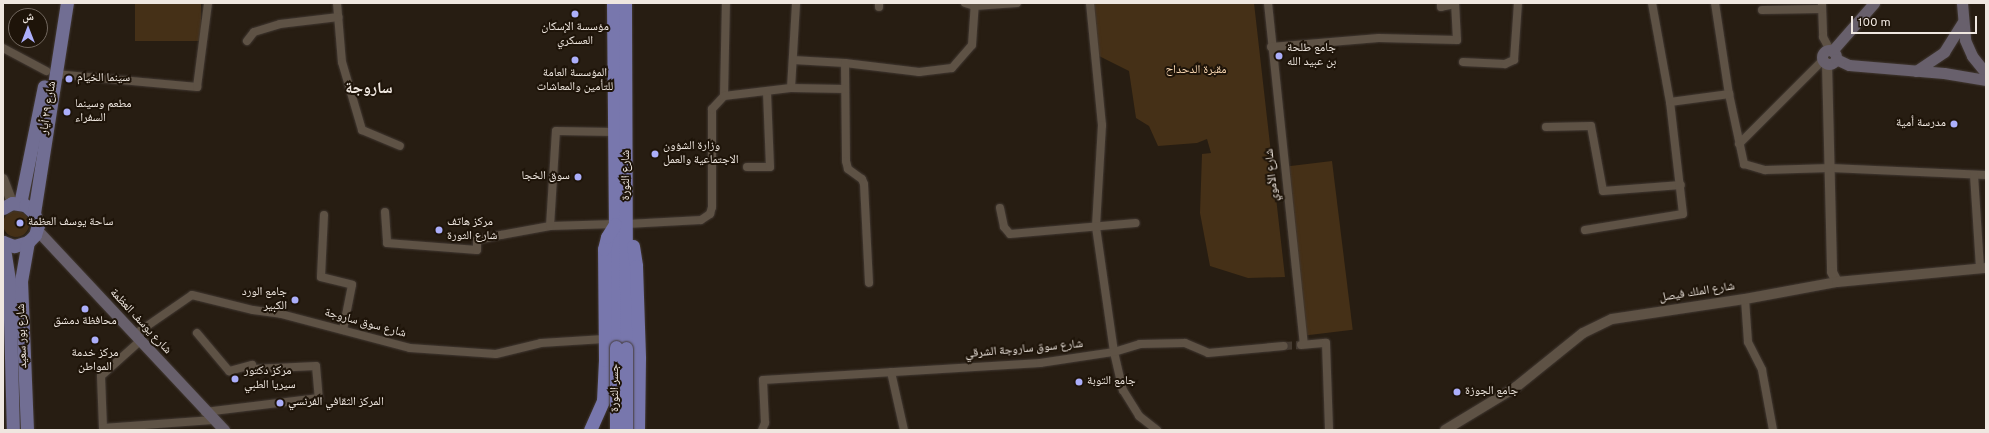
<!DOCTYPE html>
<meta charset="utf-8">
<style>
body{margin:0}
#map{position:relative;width:1989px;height:433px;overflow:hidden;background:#271d12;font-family:Overpass,"Noto Naskh Arabic",sans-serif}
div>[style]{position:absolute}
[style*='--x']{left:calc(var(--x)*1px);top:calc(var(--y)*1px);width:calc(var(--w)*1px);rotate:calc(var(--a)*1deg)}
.green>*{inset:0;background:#453017;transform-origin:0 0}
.round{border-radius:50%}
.minor-tunnel>*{height:8px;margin-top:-4px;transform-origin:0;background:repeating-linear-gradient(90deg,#453b31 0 8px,transparent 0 12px)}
.roads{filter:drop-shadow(0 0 1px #413832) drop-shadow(0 0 1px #413832)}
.minor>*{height:8px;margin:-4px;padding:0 4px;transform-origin:4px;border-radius:4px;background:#5e5245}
.tertiary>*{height:10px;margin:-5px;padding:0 5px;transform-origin:5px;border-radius:5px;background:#5e5245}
.secondary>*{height:11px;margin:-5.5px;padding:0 5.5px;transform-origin:5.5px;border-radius:5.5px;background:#68606c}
.secondary>.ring{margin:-5.5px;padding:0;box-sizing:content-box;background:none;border:11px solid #68606c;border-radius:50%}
.primary>*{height:13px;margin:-6.5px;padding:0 6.5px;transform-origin:6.5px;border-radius:6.5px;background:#716e93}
.trunk>*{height:13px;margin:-6.5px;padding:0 6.5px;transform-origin:6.5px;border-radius:6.5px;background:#7877ad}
.bridges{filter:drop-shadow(0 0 1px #413832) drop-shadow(0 0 1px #413832)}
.trunk-bridge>*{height:13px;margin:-6.5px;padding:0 6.5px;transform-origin:6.5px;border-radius:6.5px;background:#7877ad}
.dots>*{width:11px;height:11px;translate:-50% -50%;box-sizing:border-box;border:2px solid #1e1409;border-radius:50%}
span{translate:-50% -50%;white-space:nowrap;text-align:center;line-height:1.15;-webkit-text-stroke:4px #1e1409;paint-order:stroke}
.poi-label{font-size:12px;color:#efe7e0}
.left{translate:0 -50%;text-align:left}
.right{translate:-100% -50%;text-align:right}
.park-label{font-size:12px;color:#f9d7b2}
.street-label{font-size:12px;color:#efe7e0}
.district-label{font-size:16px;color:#efe7e0;font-weight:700}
.frame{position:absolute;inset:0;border:4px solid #efe7e0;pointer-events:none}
.north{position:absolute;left:8px;top:8px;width:40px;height:40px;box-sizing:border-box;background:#1e1409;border:1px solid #72685f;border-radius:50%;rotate:0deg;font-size:11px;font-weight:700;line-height:16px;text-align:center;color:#efe7e0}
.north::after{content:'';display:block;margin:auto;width:14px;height:18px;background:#acaffb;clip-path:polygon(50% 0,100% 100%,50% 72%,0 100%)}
.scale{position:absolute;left:1851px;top:16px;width:126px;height:18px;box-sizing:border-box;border:2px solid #efe7e0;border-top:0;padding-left:5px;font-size:12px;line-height:14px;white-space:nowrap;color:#efe7e0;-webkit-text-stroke:3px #1e1409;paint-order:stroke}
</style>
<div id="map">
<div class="green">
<i style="left:135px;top:3px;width:66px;height:38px"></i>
<i style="clip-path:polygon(1090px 3px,1254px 3px,1285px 277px,1248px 278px,1210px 266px,1200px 213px,1202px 154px,1211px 153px,1207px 139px,1197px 143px,1158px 146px,1149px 126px,1136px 118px,1129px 71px,1097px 55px)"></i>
<i style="left:1332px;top:161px;width:170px;height:48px;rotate:83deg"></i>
<i class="round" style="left:3px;top:211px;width:26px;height:26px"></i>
</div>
<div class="minor-tunnel">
<i style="--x:1284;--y:346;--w:17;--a:-3"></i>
</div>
<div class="roads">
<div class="minor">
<i style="--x:337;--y:3;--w:59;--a:85.2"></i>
<i style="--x:342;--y:62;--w:71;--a:73.6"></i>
<i style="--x:362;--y:130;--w:41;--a:22.8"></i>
<i style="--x:965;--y:3;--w:10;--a:17"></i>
<i style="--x:975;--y:6;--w:42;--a:-4.1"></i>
<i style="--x:1090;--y:3;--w:123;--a:84.4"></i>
<i style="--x:1102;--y:125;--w:102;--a:93.4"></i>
<i style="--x:1096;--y:227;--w:126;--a:81.8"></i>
<i style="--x:1114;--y:352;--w:39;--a:77"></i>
<i style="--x:1123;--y:390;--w:31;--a:58"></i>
<i style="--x:1139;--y:416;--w:23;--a:38"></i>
<i style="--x:1268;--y:3;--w:343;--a:84"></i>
<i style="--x:1715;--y:3;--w:92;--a:81.3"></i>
<i style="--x:1729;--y:94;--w:72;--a:77.9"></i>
<i style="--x:1744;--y:164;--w:22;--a:16"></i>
<i style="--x:1765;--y:170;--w:66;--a:-1.7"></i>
<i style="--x:1831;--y:168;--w:155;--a:2.6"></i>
<i style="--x:1822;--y:4;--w:33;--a:88"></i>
<i style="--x:1823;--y:37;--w:15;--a:62"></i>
<i style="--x:879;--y:7;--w:4;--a:-90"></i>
<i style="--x:1762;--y:10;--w:60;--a:-1"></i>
<i style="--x:247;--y:41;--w:11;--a:-52"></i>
<i style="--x:254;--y:32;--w:27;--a:-17"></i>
<i style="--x:280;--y:24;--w:59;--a:-6.8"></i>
<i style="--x:1271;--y:47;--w:108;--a:-4.8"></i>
<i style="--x:1379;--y:38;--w:78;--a:1.5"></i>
<i style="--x:1457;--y:40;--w:36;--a:-93"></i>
<i style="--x:1455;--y:4;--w:14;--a:168"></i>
<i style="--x:1441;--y:7;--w:4;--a:-90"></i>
<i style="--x:3;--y:48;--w:49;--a:28.1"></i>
<i style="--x:793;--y:60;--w:52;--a:3.3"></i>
<i style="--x:845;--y:63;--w:75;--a:6.9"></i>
<i style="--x:919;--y:72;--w:33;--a:-7"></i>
<i style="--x:952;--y:68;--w:30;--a:-49"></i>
<i style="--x:972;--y:45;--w:39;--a:-86"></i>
<i style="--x:1463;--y:62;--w:42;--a:2.7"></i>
<i style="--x:1505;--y:64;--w:10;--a:-24"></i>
<i style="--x:1514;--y:60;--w:57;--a:-86"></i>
<i style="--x:845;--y:63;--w:98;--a:89.4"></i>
<i style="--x:846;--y:161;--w:8;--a:76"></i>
<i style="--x:848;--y:169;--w:17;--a:36"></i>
<i style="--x:862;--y:179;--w:5;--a:68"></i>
<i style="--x:864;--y:184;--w:99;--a:87.1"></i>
<i style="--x:55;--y:74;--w:143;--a:5.2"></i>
<i style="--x:197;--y:87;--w:85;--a:-82.5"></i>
<i style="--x:791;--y:88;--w:85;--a:-86.6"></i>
<i style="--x:724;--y:96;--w:93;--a:-88.8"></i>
<i style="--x:1670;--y:102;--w:60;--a:-7.7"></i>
<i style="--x:1546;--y:127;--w:45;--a:-1.3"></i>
<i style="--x:1591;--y:126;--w:66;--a:79.5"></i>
<i style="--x:1603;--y:191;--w:78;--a:-4.4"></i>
<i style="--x:1739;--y:144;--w:119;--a:-45"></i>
<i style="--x:747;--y:167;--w:23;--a:0"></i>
<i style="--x:770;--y:167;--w:76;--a:-92.3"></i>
<i style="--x:1974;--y:175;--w:94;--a:86.3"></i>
<i style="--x:1000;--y:208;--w:19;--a:78"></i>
<i style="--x:1004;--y:227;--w:9;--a:49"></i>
<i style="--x:1010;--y:234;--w:126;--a:-5"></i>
<i style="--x:385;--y:212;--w:31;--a:86"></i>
<i style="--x:387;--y:243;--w:90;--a:4.4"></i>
<i style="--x:477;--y:250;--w:10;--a:-90"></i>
<i style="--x:477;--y:240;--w:25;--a:-12"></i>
<i style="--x:501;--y:235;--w:50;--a:-10.4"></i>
<i style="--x:550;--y:226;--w:65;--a:-1.8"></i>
<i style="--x:324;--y:215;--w:62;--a:92.8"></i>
<i style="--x:321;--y:277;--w:32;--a:14"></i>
<i style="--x:352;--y:285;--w:46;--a:101.3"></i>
<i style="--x:627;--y:224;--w:74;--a:-3.1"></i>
<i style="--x:701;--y:220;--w:11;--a:-34"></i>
<i style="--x:710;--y:214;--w:7;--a:-74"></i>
<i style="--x:712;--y:207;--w:98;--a:-90"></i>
<i style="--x:712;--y:109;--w:18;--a:-47"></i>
<i style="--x:724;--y:96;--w:67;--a:-6.8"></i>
<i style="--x:791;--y:88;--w:54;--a:1.1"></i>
<i style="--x:550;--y:226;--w:95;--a:-86.4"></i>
<i style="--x:556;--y:131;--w:59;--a:1"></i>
<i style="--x:1585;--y:230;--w:99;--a:-9.3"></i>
<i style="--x:1683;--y:214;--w:113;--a:-96.6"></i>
<i style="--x:1670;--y:102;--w:101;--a:-100.3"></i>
<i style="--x:1745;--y:299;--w:43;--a:86"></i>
<i style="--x:1748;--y:342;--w:31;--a:63"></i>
<i style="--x:1762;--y:370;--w:61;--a:79.6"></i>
<i style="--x:197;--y:333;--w:50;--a:49.9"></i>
<i style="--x:229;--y:371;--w:24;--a:-15"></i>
<i style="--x:252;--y:365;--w:4;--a:76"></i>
<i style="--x:253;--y:369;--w:63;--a:-2.7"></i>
<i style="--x:316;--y:366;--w:32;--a:85"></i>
<i style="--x:319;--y:398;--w:115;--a:173"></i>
<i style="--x:134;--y:335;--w:70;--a:-34.6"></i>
<i style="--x:192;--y:295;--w:63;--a:13.8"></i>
<i style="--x:253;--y:310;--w:28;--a:8"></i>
<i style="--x:281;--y:314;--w:133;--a:14.8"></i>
<i style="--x:410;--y:348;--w:86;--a:4"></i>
<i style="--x:496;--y:354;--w:46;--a:-13.7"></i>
<i style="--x:541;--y:343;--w:63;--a:-3.6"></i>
<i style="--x:140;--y:341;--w:52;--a:138.1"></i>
<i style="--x:101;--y:376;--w:52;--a:87.8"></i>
<i style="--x:103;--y:428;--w:110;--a:-4.2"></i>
<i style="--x:1301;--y:345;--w:25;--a:-5"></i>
<i style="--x:1326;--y:343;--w:87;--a:88"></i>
<i style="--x:891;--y:372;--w:59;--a:77.4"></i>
<i style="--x:762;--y:430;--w:8;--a:-67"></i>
<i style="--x:765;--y:423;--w:43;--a:-92.7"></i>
<i style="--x:763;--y:380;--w:278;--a:-3.5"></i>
<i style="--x:1040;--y:363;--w:75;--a:-8.5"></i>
<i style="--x:1114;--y:352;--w:27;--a:-17"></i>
<i style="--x:1140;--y:344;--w:45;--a:-1.3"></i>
<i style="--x:1185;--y:343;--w:25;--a:23"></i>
<i style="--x:1208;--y:353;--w:76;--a:-5.3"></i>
</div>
<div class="tertiary">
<i style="--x:1827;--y:63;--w:209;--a:88.6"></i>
<i style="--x:1832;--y:272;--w:11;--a:63"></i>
<i style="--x:3;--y:179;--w:26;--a:69"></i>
<i style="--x:1445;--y:430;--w:83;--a:-31.2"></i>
<i style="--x:1516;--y:387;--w:86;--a:-38.9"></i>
<i style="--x:1583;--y:333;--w:32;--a:-26"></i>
<i style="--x:1612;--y:319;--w:134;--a:-8.6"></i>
<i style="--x:1745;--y:299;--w:94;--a:-10.5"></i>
<i style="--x:1837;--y:282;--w:150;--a:-5.4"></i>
</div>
<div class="secondary">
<i style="--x:1962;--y:3;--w:37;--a:85"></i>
<i style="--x:1965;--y:40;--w:17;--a:66"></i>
<i style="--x:1972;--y:56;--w:22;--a:51"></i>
<i class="ring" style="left:1822px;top:50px;width:3px;height:3px"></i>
<i style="--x:1832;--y:51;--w:64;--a:-48.8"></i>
<i style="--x:1836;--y:59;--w:14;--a:25"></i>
<i style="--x:1849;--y:65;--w:95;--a:4.8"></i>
<i style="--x:1944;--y:73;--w:43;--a:9.5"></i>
<i style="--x:1916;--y:71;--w:34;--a:-34"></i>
<i style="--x:1944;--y:52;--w:34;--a:-58"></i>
<i style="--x:37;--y:230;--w:274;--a:46.9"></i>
</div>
<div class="primary">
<i style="--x:20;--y:204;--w:120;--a:-78.5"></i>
<i style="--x:3;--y:208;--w:10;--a:-29"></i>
<i style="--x:12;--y:203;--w:13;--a:9"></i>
<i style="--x:25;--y:205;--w:12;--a:42"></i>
<i style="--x:34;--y:213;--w:13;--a:72"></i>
<i style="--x:38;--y:225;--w:10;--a:107"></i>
<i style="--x:35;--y:235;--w:10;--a:135"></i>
<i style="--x:28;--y:242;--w:15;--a:164"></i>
<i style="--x:14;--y:246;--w:12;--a:-160"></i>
<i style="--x:34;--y:213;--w:213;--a:-81.1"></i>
<i style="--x:3;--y:242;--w:39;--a:81"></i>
<i style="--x:9;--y:281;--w:149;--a:88.5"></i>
<i style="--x:27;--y:430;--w:149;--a:-92.3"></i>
<i style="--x:21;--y:281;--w:40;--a:-80"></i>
</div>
<div class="trunk">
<i style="--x:613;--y:3;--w:344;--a:89.5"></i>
<i style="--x:625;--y:3;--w:345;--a:89.8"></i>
<i style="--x:633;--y:246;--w:20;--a:81"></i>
<i style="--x:636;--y:266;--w:92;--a:88.1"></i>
<i style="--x:639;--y:358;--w:72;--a:90.8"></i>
<i style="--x:590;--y:430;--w:32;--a:-66"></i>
<i style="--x:603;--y:401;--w:41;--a:-87.2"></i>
<i style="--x:605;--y:360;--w:111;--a:-90.5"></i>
<i style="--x:604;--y:249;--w:12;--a:-76"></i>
<i style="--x:607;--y:237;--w:15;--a:-58"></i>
</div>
</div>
<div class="bridges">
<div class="trunk-bridge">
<i style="--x:626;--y:348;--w:82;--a:90"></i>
<i style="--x:616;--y:430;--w:83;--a:-90"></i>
</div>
</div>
<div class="dots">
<i style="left:575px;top:14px;background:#acaffb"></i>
<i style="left:1279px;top:56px;background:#acaffb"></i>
<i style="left:575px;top:60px;background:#acaffb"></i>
<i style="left:69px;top:79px;background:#acaffb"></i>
<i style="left:67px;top:112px;background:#acaffb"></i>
<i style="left:1954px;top:124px;background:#acaffb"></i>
<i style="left:655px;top:154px;background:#acaffb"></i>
<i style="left:578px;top:177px;background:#acaffb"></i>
<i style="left:20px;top:223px;background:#acaffb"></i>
<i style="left:439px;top:230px;background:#acaffb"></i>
<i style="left:295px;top:300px;background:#acaffb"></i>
<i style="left:85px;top:309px;background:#acaffb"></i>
<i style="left:95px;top:340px;background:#acaffb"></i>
<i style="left:235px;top:379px;background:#acaffb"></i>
<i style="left:1079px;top:382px;background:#acaffb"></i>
<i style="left:1457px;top:392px;background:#acaffb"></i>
<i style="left:280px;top:403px;background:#acaffb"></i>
</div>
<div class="poi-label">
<span style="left:575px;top:35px">مؤسسة الإسكان<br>العسكري</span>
<span class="left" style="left:1287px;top:56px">جامع طلحة<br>بن عبيد الله</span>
<span style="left:575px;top:81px">المؤسسة العامة<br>للتأمين والمعاشات</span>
<span class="left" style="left:77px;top:79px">سينما الخيام</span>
<span class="left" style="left:75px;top:112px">مطعم وسينما<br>السفراء</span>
<span class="right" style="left:1946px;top:124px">مدرسة أمية</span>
<span class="left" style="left:663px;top:154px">وزارة الشؤون<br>الاجتماعية والعمل</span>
<span class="right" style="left:570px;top:177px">سوق الخجا</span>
<span class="left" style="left:28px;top:223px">ساحة يوسف العظمة</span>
<span class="left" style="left:447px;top:230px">مركز هاتف<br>شارع الثورة</span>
<span class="right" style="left:287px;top:300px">جامع الورد<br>الكبير</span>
<span style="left:85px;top:322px">محافظة دمشق</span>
<span style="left:95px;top:361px">مركز خدمة<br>المواطن</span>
<span class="left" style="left:244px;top:379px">مركز دكتور<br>سيريا الطبي</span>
<span class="left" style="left:1087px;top:382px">جامع التوبة</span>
<span class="left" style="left:1465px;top:392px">جامع الجوزة</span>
<span class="left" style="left:288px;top:403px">المركز الثقافي الفرنسي</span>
</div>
<div class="park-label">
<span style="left:1196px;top:71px">مقبرة الدحداح</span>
</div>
<div class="street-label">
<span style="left:49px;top:108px;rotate:-81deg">شارع ٢٩ أيار</span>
<span style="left:627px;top:175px;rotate:-90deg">شارع الثورة</span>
<span style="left:1273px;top:175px;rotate:-96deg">شارع الأموي</span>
<span style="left:1697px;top:293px;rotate:-9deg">شارع الملك فيصل</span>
<span style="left:140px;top:322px;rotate:47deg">شارع يوسف العظمة</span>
<span style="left:365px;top:324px;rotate:15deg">شارع سوق ساروجة</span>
<span style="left:23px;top:336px;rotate:-92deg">شارع بور سعيد</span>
<span style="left:1024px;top:350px;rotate:-5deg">شارع سوق ساروجة الشرقي</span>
<span style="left:616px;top:388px;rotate:-90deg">جسر الثورة</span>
</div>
<div class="district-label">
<span style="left:369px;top:89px">ساروجة</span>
</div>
<div class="frame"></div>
<div class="north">ش</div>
<div class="scale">100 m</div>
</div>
